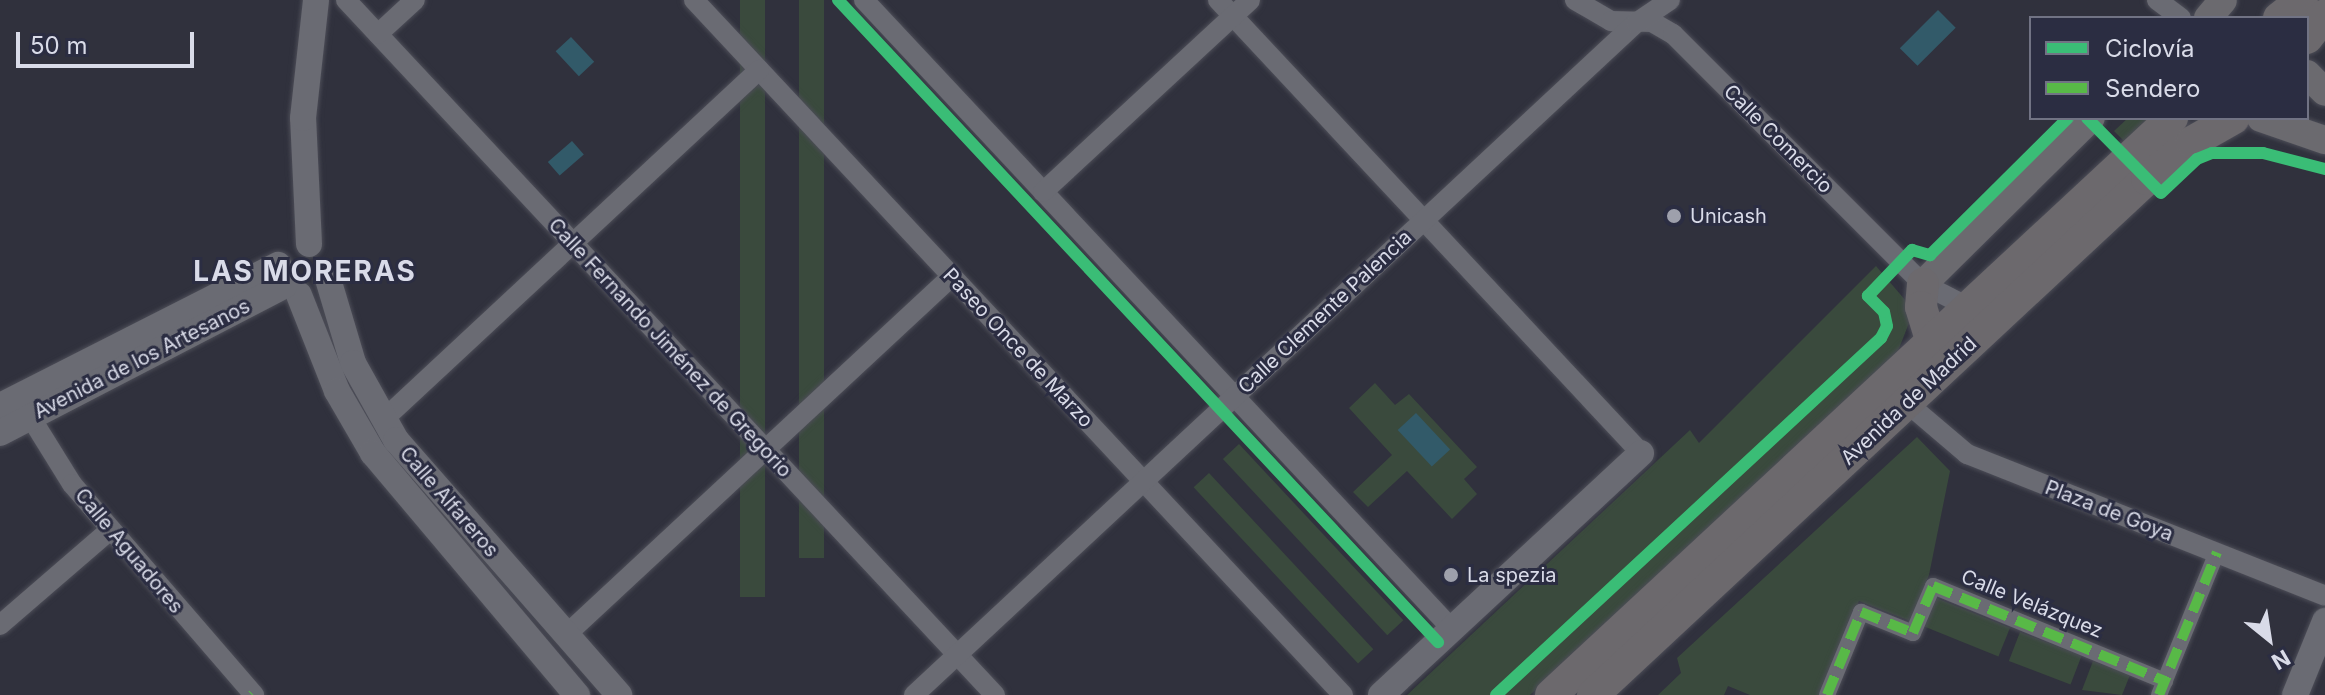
<!DOCTYPE html>
<meta charset="utf-8">
<style>
body{margin:0}
#map{position:relative;width:2325px;height:695px;overflow:hidden;background:#30313d;font-family:Inter,sans-serif}
div>[style]{position:absolute}
[style*='--x']{left:calc(var(--x)*1px);top:calc(var(--y)*1px);width:calc(var(--w)*1px);rotate:calc(var(--a)*1deg)}
.green>*{inset:0;background:#3a4a3d;transform-origin:0 0}
.water>*{inset:0;background:#325a69;transform-origin:0 0}
.roads{filter:drop-shadow(0 0 2px #4c4d57) drop-shadow(0 0 2px #4c4d57)}
.pedestrian>*{height:16px;margin:-8px;padding:0 8px;transform-origin:8px;border-radius:8px;background:#6a6b73}
.minor>*{height:20px;margin:-10px;padding:0 10px;transform-origin:10px;border-radius:10px;background:#6a6b73}
.tertiary>*{height:26px;margin:-13px;padding:0 13px;transform-origin:13px;border-radius:13px;background:#6a6b73}
.secondary>*{height:28px;margin:-14px;padding:0 14px;transform-origin:14px;border-radius:14px;background:#6b6a6f}
.primary>*{height:32px;margin:-16px;padding:0 16px;transform-origin:16px;border-radius:16px;background:#6c696d}
.quiet>*{height:10px;margin-top:-5px;transform-origin:0;background:repeating-linear-gradient(90deg,#58b947 0 20px,transparent 0 30px)}
.cycleway>*{height:12px;margin:-6px;padding:0 6px;transform-origin:6px;border-radius:6px;background:#3abd76}
.dots>*{width:22px;height:22px;translate:-50% -50%;box-sizing:border-box;border:4px solid #2b2d42;border-radius:50%}
span{translate:-50% -50%;white-space:nowrap;text-align:center;line-height:1.15;-webkit-text-stroke:6px #2b2d42;paint-order:stroke}
.street-label{font-size:20px;color:#d9dbe8}
.poi-label{font-size:20px;color:#d9dbe8}
.left{translate:0 -50%;text-align:left}
.district-label{font-size:28px;color:#d9dbe8;font-weight:700;letter-spacing:2px}
.legend{position:absolute;left:2029px;top:16px;width:280px;height:104px;box-sizing:border-box;background:#2b2d42;border:2px solid #717384;margin:0;padding:10px 14px;list-style:none;font-size:24px;color:#d9dbe8}
.legend li{display:flex;align-items:center;gap:16px;height:40px}
.legend b{width:40px;border:2px solid #717384}
.north{position:absolute;left:2229px;top:599px;width:80px;height:80px;-webkit-text-stroke:6px #2b2d42;paint-order:stroke;rotate:150deg;font-size:22px;font-weight:700;line-height:32px;text-align:center;color:#d9dbe8}
.north::after{content:'';display:block;margin:auto;width:28px;height:36px;background:#d9dbe8;clip-path:polygon(50% 0,100% 100%,50% 72%,0 100%)}
.scale{position:absolute;left:16px;top:32px;width:178px;height:36px;box-sizing:border-box;border:4px solid #d9dbe8;border-top:0;padding-left:10px;font-size:24px;line-height:28px;white-space:nowrap;color:#d9dbe8;-webkit-text-stroke:6px #2b2d42;paint-order:stroke}
</style>
<div id="map">
<div class="green">
<i style="left:740px;top:0;width:25px;height:597px"></i>
<i style="left:799px;top:0;width:25px;height:558px"></i>
<i style="clip-path:polygon(2128px 118px,2151px 118px,2125px 142px,2114px 131px)"></i>
<i style="clip-path:polygon(1876px 266px,1906px 301px,1909px 323px,1896px 356px,1530px 695px,1407px 695px,1690px 430px,1699px 443px)"></i>
<i style="clip-path:polygon(1375px 383px,1395px 405px,1409px 394px,1477px 467px,1464px 479px,1477px 494px,1452px 519px,1407px 471px,1368px 507px,1353px 492px,1392px 455px,1349px 408px)"></i>
<i style="clip-path:polygon(1917px 437px,1950px 471px,1929px 575px,1910px 621px,1859px 601px,1819px 695px,1750px 695px,1728px 686px,1724px 695px,1658px 695px,1681px 673px,1677px 658px)"></i>
<i style="left:1239px;top:444px;width:241px;height:22px;rotate:47deg"></i>
<i style="left:1209px;top:473px;width:241px;height:21px;rotate:47deg"></i>
<i style="left:1934px;top:597px;width:82px;height:31px;rotate:22deg"></i>
<i style="left:2020px;top:632px;width:66px;height:31px;rotate:21deg"></i>
<i style="clip-path:polygon(2093px 661px,2130px 675px,2122px 695px,2082px 690px)"></i>
</div>
<div class="water">
<i style="left:1938px;top:10px;width:25px;height:54px;rotate:45deg"></i>
<i style="left:571px;top:37px;width:34px;height:21px;rotate:47deg"></i>
<i style="left:572px;top:141px;width:18px;height:32px;rotate:49deg"></i>
<i style="left:1416px;top:413px;width:50px;height:25px;rotate:47deg"></i>
</div>
<div class="roads">
<div class="pedestrian">
<i style="--x:1827;--y:695;--w:90;--a:-67.7"></i>
<i style="--x:1861;--y:612;--w:56;--a:22"></i>
<i style="--x:1913;--y:633;--w:51;--a:-66.9"></i>
<i style="--x:1933;--y:586;--w:251;--a:22.3"></i>
<i style="--x:2159;--y:695;--w:154;--a:-67.9"></i>
</div>
<div class="minor">
<i style="--x:346;--y:0;--w:951;--a:46.96"></i>
<i style="--x:694;--y:0;--w:951;--a:46.96"></i>
<i style="--x:864;--y:0;--w:861;--a:46.93"></i>
<i style="--x:1218;--y:0;--w:620;--a:46.96"></i>
<i style="--x:1575;--y:0;--w:42;--a:30.3"></i>
<i style="--x:1611;--y:21;--w:41;--a:1.4"></i>
<i style="--x:1652;--y:22;--w:24;--a:30"></i>
<i style="--x:1673;--y:34;--w:354;--a:45"></i>
<i style="--x:1923;--y:284;--w:51;--a:27.1"></i>
<i style="--x:2157;--y:0;--w:30;--a:37"></i>
<i style="--x:378;--y:34;--w:50;--a:-42.6"></i>
<i style="--x:1043;--y:192;--w:282;--a:-42.8"></i>
<i style="--x:1907;--y:403;--w:79;--a:40.4"></i>
<i style="--x:1967;--y:454;--w:385;--a:21.6"></i>
<i style="--x:23;--y:405;--w:93;--a:58.2"></i>
<i style="--x:72;--y:484;--w:279;--a:49.2"></i>
<i style="--x:383;--y:420;--w:514;--a:-42.95"></i>
<i style="--x:0;--y:625;--w:144;--a:-40.8"></i>
<i style="--x:566;--y:635;--w:526;--a:-42.92"></i>
<i style="--x:914;--y:695;--w:986;--a:-42.95"></i>
<i style="--x:1636;--y:23;--w:41;--a:-34.1"></i>
</div>
<div class="tertiary">
<i style="--x:309;--y:244;--w:126;--a:-92.7"></i>
<i style="--x:303;--y:118;--w:119;--a:-83.7"></i>
<i style="--x:328;--y:279;--w:88;--a:73.4"></i>
<i style="--x:353;--y:363;--w:88;--a:60.8"></i>
<i style="--x:396;--y:440;--w:339;--a:48.8"></i>
<i style="--x:299;--y:295;--w:103;--a:68.4"></i>
<i style="--x:337;--y:391;--w:72;--a:59.9"></i>
<i style="--x:373;--y:453;--w:317;--a:49.9"></i>
<i style="--x:0;--y:406;--w:312;--a:-26.9"></i>
<i style="--x:0;--y:433;--w:320;--a:-27.4"></i>
<i style="--x:1381;--y:695;--w:355;--a:-42.9"></i>
<i style="--x:2295;--y:695;--w:80;--a:-67.9"></i>
</div>
<div class="secondary">
<i style="--x:2208;--y:18;--w:23;--a:-50"></i>
<i style="--x:2307;--y:74;--w:25;--a:45"></i>
<i style="--x:2261;--y:118;--w:68;--a:19"></i>
<i style="--x:1923;--y:284;--w:236;--a:-44.7"></i>
</div>
<div class="primary">
<i style="--x:2279;--y:18;--w:29;--a:-38"></i>
<i style="--x:2307;--y:38;--w:29;--a:-52"></i>
<i style="--x:1923;--y:284;--w:23;--a:95"></i>
<i style="--x:1921;--y:307;--w:37;--a:73"></i>
<i style="--x:1551;--y:695;--w:848;--a:-42.9"></i>
<i style="--x:1593;--y:695;--w:757;--a:-42.97"></i>
<i style="--x:2147;--y:179;--w:58;--a:-39.4"></i>
<i style="--x:2192;--y:142;--w:48;--a:-29.7"></i>
</div>
</div>
<div class="quiet">
<i style="--x:252;--y:695;--w:1;--a:-45"></i>
<i style="--x:1827;--y:695;--w:90;--a:-67.7"></i>
<i style="--x:1861;--y:612;--w:56;--a:22"></i>
<i style="--x:1913;--y:633;--w:51;--a:-66.9"></i>
<i style="--x:1933;--y:586;--w:251;--a:22.3"></i>
<i style="--x:2159;--y:695;--w:154;--a:-67.9"></i>
</div>
<div class="cycleway">
<i style="--x:838;--y:0;--w:879;--a:46.94"></i>
<i style="--x:2087;--y:118;--w:105;--a:45.4"></i>
<i style="--x:2161;--y:193;--w:50;--a:-43.4"></i>
<i style="--x:2197;--y:159;--w:16;--a:-22"></i>
<i style="--x:2212;--y:153;--w:51;--a:0"></i>
<i style="--x:2263;--y:153;--w:64;--a:14.5"></i>
<i style="--x:1496;--y:695;--w:525;--a:-42.84"></i>
<i style="--x:1881;--y:338;--w:13;--a:-63"></i>
<i style="--x:1887;--y:326;--w:14;--a:-102"></i>
<i style="--x:1884;--y:312;--w:23;--a:-135"></i>
<i style="--x:1868;--y:296;--w:64;--a:-46.3"></i>
<i style="--x:1912;--y:250;--w:19;--a:16"></i>
<i style="--x:1930;--y:255;--w:194;--a:-44.8"></i>
</div>
<div class="dots">
<i style="left:1674px;top:216px;background:#9ea0ac"></i>
<i style="left:1451px;top:575px;background:#9ea0ac"></i>
</div>
<div class="street-label">
<span style="left:1778px;top:139px;rotate:45deg">Calle Comercio</span>
<span style="left:1325px;top:312px;rotate:-43deg">Calle Clemente Palencia</span>
<span style="left:670px;top:348px;rotate:47deg">Calle Fernando Jiménez de Gregorio</span>
<span style="left:1018px;top:348px;rotate:47deg">Paseo Once de Marzo</span>
<span style="left:142px;top:359px;rotate:-27deg">Avenida de los Artesanos</span>
<span style="left:1909px;top:401px;rotate:-43deg">Avenida de Madrid</span>
<span style="left:449px;top:502px;rotate:49deg">Calle Alfareros</span>
<span style="left:2109px;top:511px;rotate:21deg">Plaza de Goya</span>
<span style="left:129px;top:551px;rotate:50deg">Calle Aguadores</span>
<span style="left:2032px;top:604px;rotate:22deg">Calle Velázquez</span>
</div>
<div class="poi-label">
<span class="left" style="left:1690px;top:216px">Unicash</span>
<span class="left" style="left:1467px;top:575px">La spezia</span>
</div>
<div class="district-label">
<span style="left:305px;top:271px">LAS MORERAS</span>
</div>
<ul class="legend">
<li><b style="height:10px;background:#3abd76"></b>Ciclovía</li>
<li><b style="height:10px;background:#58b947"></b>Sendero</li>
</ul>
<div class="north">N</div>
<div class="scale">50 m</div>
</div>
